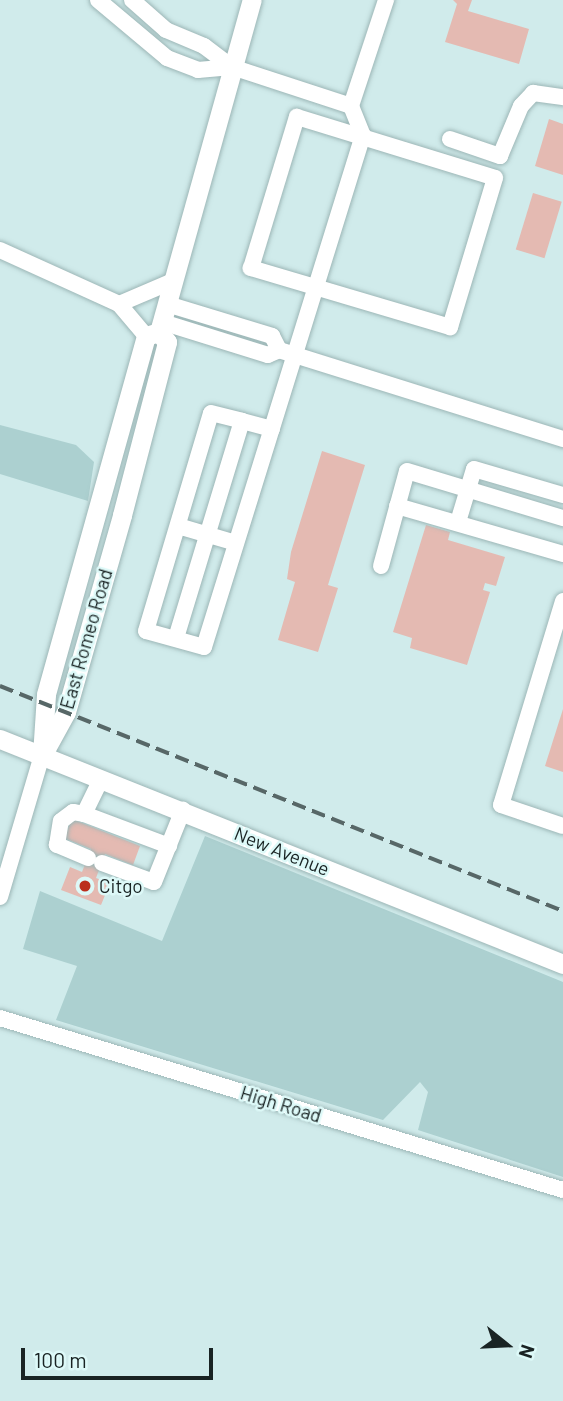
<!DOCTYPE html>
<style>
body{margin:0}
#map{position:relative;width:563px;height:1401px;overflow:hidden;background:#d0ebeb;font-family:Barlow,sans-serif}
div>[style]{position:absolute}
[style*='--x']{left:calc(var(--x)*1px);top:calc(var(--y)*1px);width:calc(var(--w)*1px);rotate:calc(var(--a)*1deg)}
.green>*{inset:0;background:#acd0d0}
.building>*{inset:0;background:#e4bab2;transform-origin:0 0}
.roads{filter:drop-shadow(0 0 2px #9cb6b6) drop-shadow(0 0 2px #9cb6b6)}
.minor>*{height:16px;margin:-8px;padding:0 8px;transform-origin:8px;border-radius:8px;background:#fff}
.major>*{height:19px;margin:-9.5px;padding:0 9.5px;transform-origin:9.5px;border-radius:9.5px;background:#fff}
.rail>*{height:3.5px;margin-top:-1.75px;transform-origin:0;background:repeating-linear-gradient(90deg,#576767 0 14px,transparent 0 21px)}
.dots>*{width:19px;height:19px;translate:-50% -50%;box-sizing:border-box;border:4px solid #ddf9f8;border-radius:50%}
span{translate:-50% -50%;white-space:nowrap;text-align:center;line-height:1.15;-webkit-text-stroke:5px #ddf9f8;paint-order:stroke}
.street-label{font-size:19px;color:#192323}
.poi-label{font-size:19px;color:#192323}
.left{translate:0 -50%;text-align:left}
.north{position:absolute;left:472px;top:1310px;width:70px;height:70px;-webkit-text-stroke:5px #ddf9f8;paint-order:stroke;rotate:108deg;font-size:19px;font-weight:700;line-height:28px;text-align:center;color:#192323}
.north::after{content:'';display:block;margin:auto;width:24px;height:32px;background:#192323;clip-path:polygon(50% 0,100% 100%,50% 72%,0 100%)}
.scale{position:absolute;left:21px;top:1348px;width:192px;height:32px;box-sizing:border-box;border:4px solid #192323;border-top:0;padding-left:9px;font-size:21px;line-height:24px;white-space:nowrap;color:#192323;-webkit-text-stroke:5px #ddf9f8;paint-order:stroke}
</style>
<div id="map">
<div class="green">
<i style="clip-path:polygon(0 425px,76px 445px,94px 462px,88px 501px,0 474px)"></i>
<i style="clip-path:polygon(205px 836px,563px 982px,563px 1177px,418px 1130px,428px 1092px,420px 1082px,383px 1120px,56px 1020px,77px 966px,23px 949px,40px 891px,162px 941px)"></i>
</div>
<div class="building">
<i style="clip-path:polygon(453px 0,472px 0,468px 11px,529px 29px,519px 64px,445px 42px,457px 4px)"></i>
<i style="clip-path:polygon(549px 119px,563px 124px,563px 175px,535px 166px)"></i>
<i style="left:533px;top:193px;width:30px;height:59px;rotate:17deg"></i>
<i style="clip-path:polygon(322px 451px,365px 465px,328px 585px,338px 588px,318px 652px,278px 640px,295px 582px,287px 579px,291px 552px)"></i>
<i style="clip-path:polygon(426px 525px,450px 532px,448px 540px,505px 557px,496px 586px,485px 583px,483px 590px,490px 592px,467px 665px,410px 648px,412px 638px,393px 632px)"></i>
<i style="clip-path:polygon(563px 709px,563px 772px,545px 766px)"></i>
<i style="clip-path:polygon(72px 819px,140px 846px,133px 865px,105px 854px,96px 878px,110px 883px,101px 905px,61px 890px,70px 867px,82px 872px,91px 849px,64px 838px)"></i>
</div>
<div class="roads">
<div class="minor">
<i style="--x:98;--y:0;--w:90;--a:40"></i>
<i style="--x:167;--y:58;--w:33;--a:21"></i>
<i style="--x:198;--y:70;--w:34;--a:-5"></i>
<i style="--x:132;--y:0;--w:45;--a:41.4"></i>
<i style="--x:166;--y:30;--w:41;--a:22.8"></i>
<i style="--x:204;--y:46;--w:35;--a:37"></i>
<i style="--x:232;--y:67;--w:125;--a:18.1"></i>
<i style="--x:351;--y:106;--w:31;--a:68"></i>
<i style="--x:363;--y:135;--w:536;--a:107.25"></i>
<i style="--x:204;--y:647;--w:60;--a:-164.6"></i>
<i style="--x:146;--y:631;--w:227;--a:-73.4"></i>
<i style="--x:211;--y:413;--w:32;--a:14"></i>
<i style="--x:351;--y:106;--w:112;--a:-71.7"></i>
<i style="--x:297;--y:117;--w:207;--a:17.1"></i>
<i style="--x:495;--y:178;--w:156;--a:106.8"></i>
<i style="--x:450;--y:327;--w:208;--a:-163.5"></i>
<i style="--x:251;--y:268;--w:158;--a:-73.1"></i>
<i style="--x:450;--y:139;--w:53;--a:18.8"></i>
<i style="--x:500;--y:156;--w:54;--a:-67.2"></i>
<i style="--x:521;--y:106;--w:18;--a:-47"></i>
<i style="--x:533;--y:93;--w:30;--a:8"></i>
<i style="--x:0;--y:250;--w:131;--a:24.4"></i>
<i style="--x:119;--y:304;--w:42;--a:49.8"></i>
<i style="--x:119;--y:304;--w:59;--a:-23.1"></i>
<i style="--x:167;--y:304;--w:110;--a:16.9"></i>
<i style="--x:272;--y:336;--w:16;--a:63"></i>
<i style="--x:162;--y:322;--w:111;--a:17.3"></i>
<i style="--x:268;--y:355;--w:12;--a:-24"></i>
<i style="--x:279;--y:350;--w:298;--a:17.4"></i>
<i style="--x:397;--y:506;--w:173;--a:16.1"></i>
<i style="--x:458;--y:522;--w:55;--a:-73.2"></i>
<i style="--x:474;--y:469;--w:93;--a:16.3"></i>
<i style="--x:178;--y:526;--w:60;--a:16.3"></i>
<i style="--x:381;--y:566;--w:98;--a:-74.7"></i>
<i style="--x:407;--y:471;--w:163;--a:16.8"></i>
<i style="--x:563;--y:601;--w:213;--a:106.9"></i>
<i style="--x:501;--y:805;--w:65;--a:18.7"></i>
<i style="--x:176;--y:638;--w:227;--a:-73.1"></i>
<i style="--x:242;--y:421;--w:31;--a:15"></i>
<i style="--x:84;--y:814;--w:91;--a:20.6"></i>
<i style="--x:88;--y:858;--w:34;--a:-157"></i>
<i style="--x:57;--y:845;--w:24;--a:-81"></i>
<i style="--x:61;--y:821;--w:15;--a:-37"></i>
<i style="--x:73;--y:812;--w:11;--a:10"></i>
<i style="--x:84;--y:814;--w:39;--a:-64"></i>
<i style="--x:102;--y:863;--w:55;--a:20.1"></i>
<i style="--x:154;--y:882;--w:78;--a:-68.1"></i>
<i style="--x:0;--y:897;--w:148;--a:-73.5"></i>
<i style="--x:0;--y:1018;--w:589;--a:16.99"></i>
</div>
<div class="major">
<i style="--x:159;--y:332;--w:345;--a:-74.4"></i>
<i style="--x:0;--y:739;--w:606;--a:21.78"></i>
<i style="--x:43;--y:754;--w:48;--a:-61.3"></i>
<i style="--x:66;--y:712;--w:205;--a:-74.1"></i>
<i style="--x:122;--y:515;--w:179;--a:-75.4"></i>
<i style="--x:167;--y:342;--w:13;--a:-129"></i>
<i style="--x:42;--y:755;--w:61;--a:-86.2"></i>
<i style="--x:46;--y:694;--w:372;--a:-74.4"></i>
<i style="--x:146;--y:336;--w:14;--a:-17"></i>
</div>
</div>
<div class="rail">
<i style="--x:0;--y:686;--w:606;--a:21.78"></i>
</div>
<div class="dots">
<i style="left:85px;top:886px;background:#bb2f1d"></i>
</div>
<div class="street-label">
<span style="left:86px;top:639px;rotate:-74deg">East Romeo Road</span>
<span style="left:282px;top:851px;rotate:22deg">New Avenue</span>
<span style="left:281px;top:1104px;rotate:17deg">High Road</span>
</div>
<div class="poi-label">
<span class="left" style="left:99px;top:886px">Citgo</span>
</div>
<div class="north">N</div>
<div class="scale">100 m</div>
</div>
